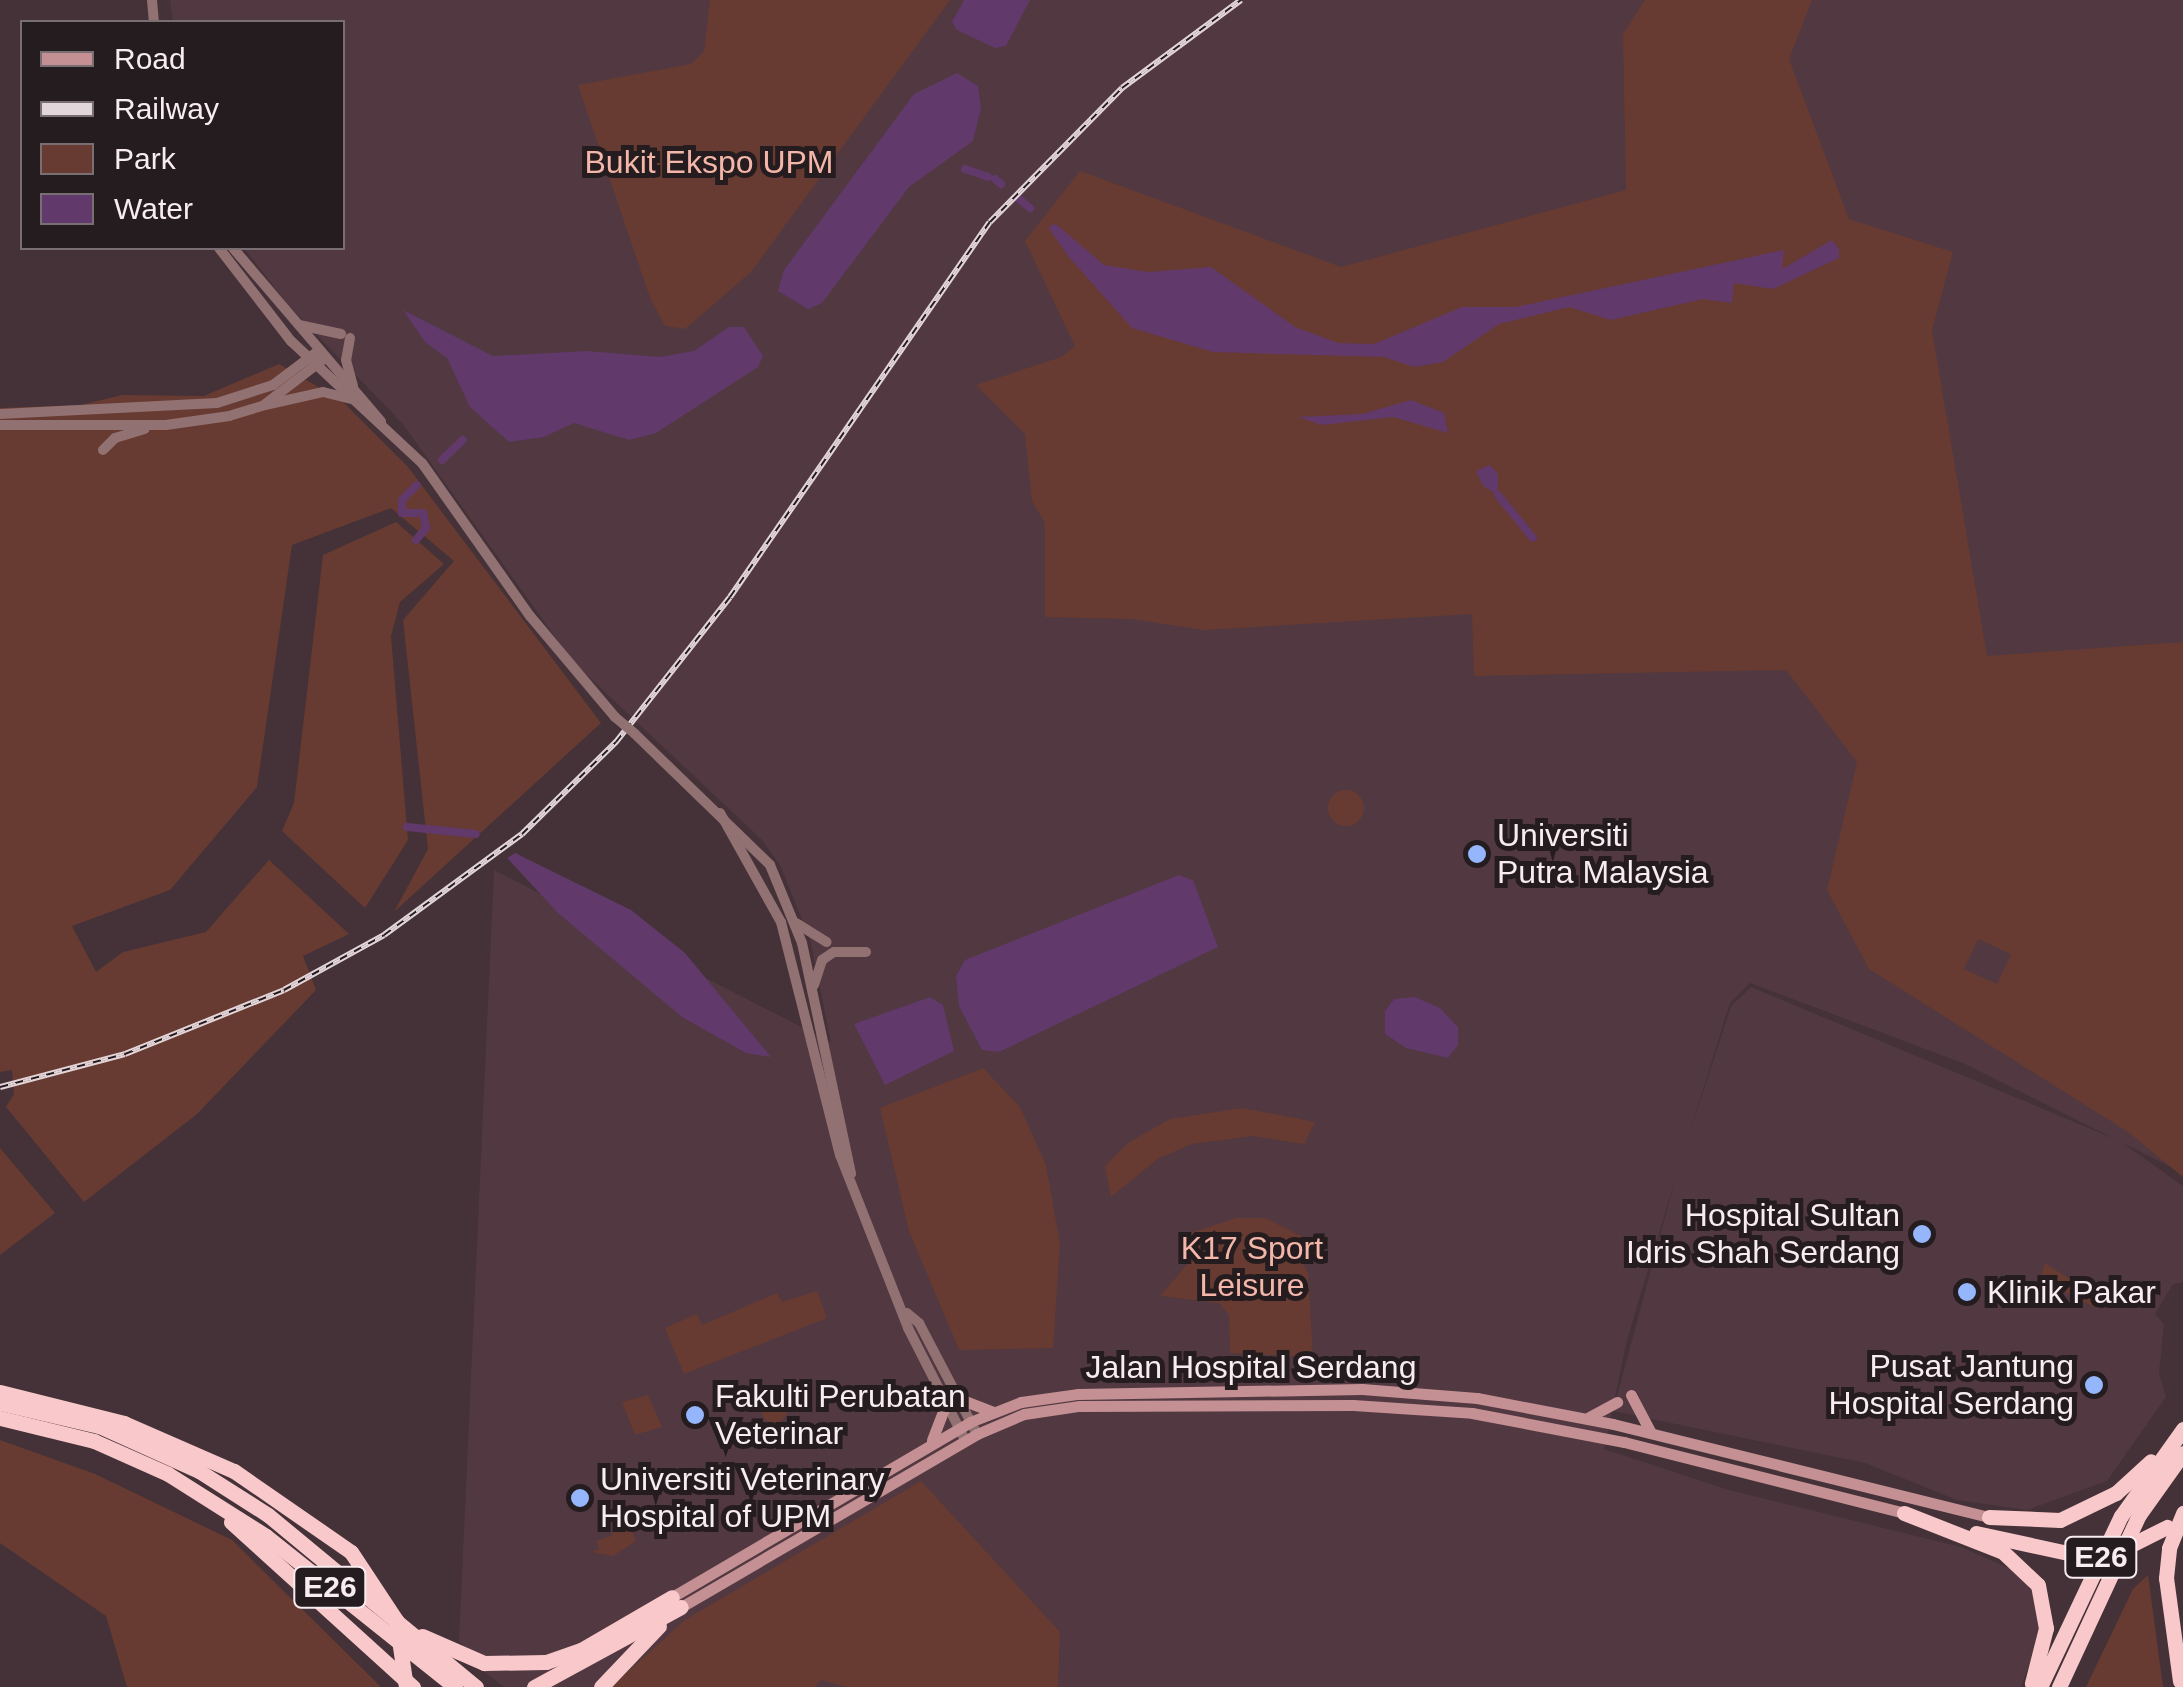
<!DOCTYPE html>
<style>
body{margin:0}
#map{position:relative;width:2183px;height:1687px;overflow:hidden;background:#443238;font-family:Helvetica,sans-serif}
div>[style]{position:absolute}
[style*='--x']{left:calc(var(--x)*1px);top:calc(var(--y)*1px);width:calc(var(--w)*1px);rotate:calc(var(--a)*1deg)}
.built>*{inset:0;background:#513841}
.green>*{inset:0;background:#673b31}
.round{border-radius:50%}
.water>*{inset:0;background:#61396a}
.canal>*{height:8px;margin:-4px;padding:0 4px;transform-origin:4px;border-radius:4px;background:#61396a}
.tertiary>*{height:10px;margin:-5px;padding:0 5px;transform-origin:5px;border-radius:5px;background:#927172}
.secondary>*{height:11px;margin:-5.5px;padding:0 5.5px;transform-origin:5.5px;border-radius:5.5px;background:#c49093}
.motorway>*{height:15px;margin:-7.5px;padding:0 7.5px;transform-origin:7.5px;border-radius:7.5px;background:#f9c8ca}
.rail>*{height:6px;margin-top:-3px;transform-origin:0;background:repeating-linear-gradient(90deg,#251c1f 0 8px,#e3d6da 0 16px);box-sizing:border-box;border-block:2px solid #e3d6da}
.tertiary-bridge>*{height:10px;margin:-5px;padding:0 5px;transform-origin:5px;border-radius:5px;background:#927172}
.motorway-bridge>*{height:15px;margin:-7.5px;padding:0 7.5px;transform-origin:7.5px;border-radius:7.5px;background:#f9c8ca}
.dots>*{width:28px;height:28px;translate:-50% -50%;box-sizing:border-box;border:5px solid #251c1f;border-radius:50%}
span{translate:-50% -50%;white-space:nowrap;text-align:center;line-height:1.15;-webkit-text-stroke:10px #251c1f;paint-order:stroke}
.shield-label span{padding:2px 8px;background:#251c1f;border:2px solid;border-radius:8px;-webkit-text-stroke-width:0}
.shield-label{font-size:30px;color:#f8ecf0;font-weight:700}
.park-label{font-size:32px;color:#f3b6a8}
.poi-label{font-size:32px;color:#f8ecf0}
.left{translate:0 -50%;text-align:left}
.right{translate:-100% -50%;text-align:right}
.street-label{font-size:32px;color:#f8ecf0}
.legend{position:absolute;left:20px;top:20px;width:325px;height:230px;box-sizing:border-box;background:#251c1f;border:2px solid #796f73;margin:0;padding:12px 18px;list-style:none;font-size:30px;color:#f8ecf0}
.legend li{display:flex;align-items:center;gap:20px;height:50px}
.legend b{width:50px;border:2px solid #796f73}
</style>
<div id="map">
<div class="built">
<i style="clip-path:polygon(170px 0,2183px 0,2183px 1173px,1965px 1064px,1750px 983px,1730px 1003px,1688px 1138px,1731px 1006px,1751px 987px,2120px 1141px,2183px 1186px,2183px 1282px,2173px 1284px,2155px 1314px,2164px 1324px,2159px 1373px,2166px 1397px,2107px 1481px,2027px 1510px,1957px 1500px,1865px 1463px,1613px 1411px,1675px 1180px,1627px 1340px,1604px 1449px,1729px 1490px,1961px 1547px,2013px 1570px,2034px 1590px,2040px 1636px,2021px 1687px,504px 1687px,485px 1672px,459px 1641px,494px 870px,831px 1042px,810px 940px,781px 867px,762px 840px,573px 662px,402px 423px,288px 305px,244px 248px,342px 248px,342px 22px,173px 22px)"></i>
</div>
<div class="green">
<i style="clip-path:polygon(710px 0,950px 0,751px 272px,685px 329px,665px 326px,650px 298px,578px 85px,691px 64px,704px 51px)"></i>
<i style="clip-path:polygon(evenodd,1645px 0,1812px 0,1789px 59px,1849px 219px,1953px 252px,1932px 330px,1987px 656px,2183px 642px,2183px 1177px,2128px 1132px,1869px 969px,1827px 890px,1857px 762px,1786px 670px,1474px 676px,1472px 614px,1203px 630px,1132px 619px,1045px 617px,1045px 523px,1032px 501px,1025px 434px,976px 385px,1061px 357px,1075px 346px,1025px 241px,1080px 171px,1341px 267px,1626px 190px,1623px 34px,1645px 0,1978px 939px,2011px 954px,1997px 984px,1964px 969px,1978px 939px)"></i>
<i style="clip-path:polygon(279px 364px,342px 401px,408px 467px,601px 723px,394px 912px,428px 849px,403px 620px,454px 561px,391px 508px,292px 545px,257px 787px,170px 890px,72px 926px,96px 972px,123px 952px,206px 932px,269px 860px,349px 934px,303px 956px,316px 990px,197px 1114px,84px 1202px,6px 1107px,14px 1094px,12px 1070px,0 1072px,0 408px,81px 405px,122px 395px,204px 396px)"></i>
<i style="clip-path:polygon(396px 522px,444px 564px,400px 602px,391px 636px,408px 840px,365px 908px,282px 831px,294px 803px,323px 555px)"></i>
<i class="round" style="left:1328px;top:790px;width:36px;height:36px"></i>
<i style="clip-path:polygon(983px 1068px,1020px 1107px,1046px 1165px,1060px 1244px,1053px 1348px,959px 1350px,909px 1231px,880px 1108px)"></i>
<i style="clip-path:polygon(1242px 1108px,1315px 1122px,1304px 1144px,1253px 1136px,1192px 1144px,1159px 1158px,1111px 1197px,1105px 1166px,1128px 1143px,1170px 1119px)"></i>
<i style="clip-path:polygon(0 1148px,55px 1213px,0 1255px)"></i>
<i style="clip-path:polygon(1236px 1218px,1265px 1218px,1303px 1237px,1298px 1252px,1308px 1273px,1313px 1357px,1230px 1353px,1229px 1315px,1219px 1303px,1160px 1296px,1190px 1261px,1191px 1233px)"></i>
<i style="clip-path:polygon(2045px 1263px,2104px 1301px,2098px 1309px,2040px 1279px)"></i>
<i style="clip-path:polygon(817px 1291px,827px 1318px,684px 1374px,665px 1328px,697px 1314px,702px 1325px,777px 1293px,782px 1302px)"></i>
<i style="clip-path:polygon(648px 1395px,662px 1427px,635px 1435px,622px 1402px)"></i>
<i class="round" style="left:761px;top:1397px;width:26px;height:26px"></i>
<i style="clip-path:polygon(0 1440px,95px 1474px,232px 1540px,381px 1687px,127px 1687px,106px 1616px,0 1543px)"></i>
<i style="clip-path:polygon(921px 1481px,1060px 1632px,1058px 1687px,846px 1687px,821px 1680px,815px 1687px,611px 1687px,685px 1620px)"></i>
<i style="clip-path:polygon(625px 1511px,636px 1541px,613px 1556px,592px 1552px,599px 1549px,596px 1541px,611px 1536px,618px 1521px,614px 1514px)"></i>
<i style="clip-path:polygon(2148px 1575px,2163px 1687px,2086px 1687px,2133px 1589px)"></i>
</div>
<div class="water">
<i style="clip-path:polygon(964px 0,1030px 0,1006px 46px,995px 48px,957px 30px,952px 22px)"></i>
<i style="clip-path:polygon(957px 73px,978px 86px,981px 108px,973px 141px,909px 187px,822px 303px,808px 309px,778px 291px,784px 270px,914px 94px)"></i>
<i style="clip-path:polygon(1056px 224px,1104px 265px,1148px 272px,1211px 267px,1295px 327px,1338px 343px,1374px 344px,1462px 307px,1516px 307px,1784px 250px,1782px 269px,1832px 240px,1839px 249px,1839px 258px,1773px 289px,1734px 283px,1732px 303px,1703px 299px,1611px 320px,1569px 307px,1499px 324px,1443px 362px,1414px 367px,1384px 357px,1213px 352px,1132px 328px,1068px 256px,1048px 227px)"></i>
<i style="clip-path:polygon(403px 310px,493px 356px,587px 351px,660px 357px,694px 351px,729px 327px,744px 327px,763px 356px,758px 367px,656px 433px,629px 440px,574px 423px,544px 437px,509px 442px,470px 407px,447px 358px,425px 342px)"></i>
<i style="clip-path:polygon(1411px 400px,1444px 413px,1448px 433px,1393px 417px,1322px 425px,1298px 417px,1362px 414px)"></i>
<i style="clip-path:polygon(1490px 465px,1498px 474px,1498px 495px,1483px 486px,1476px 471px)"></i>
<i style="clip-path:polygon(515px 853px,631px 910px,685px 953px,771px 1057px,746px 1053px,682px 1017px,558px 913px,507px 858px)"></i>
<i style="clip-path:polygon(1179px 875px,1193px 880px,1218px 947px,999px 1052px,982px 1050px,959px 1006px,956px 976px,965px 960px)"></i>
<i style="clip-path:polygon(930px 997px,943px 1005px,954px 1051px,885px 1085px,854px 1024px)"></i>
<i style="clip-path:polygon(1415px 997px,1440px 1008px,1458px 1027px,1458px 1045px,1448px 1058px,1406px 1048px,1385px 1034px,1385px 1011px,1394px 999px)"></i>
</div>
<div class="canal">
<i style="--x:965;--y:169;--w:24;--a:19"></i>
<i style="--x:995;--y:179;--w:8;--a:40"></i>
<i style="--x:1018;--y:198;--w:16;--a:40"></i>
<i style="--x:442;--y:460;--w:29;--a:-44"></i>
<i style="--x:1498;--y:495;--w:55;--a:50.9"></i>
<i style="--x:416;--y:540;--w:16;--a:-50"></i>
<i style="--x:426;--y:528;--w:15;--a:-101"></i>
<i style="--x:423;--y:513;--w:21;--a:180"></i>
<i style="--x:402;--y:513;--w:13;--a:-90"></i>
<i style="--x:402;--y:500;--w:21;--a:-45"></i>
<i style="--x:407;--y:827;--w:69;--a:5.8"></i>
</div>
<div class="tertiary">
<i style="--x:152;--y:0;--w:22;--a:85"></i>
<i style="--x:219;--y:248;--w:118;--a:52.3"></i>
<i style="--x:291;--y:341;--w:179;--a:43"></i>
<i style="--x:422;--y:463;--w:187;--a:54.8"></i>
<i style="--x:530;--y:616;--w:132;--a:49.9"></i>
<i style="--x:233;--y:248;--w:228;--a:49.5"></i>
<i style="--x:299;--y:325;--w:43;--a:12.1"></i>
<i style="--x:350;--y:338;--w:22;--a:100"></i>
<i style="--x:346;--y:360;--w:27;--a:75"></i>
<i style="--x:265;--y:405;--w:59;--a:-12.6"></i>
<i style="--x:323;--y:392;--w:29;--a:14"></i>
<i style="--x:0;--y:414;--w:217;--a:-2.9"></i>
<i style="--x:217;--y:403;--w:59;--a:-17.8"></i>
<i style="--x:273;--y:385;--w:56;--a:-37.1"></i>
<i style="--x:0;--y:425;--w:166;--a:0"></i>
<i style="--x:166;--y:425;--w:64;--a:-8.1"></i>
<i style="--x:229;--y:416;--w:37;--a:-17"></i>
<i style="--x:264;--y:405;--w:77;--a:-37.6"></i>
<i style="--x:103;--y:450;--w:17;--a:-45"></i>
<i style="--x:115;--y:438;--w:31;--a:-17"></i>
<i style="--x:635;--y:734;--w:188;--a:44.1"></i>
<i style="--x:770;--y:865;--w:84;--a:67.7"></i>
<i style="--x:802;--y:943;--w:236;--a:78"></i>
<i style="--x:720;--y:813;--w:125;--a:60.8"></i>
<i style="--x:781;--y:922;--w:240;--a:75.8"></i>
<i style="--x:840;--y:1155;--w:186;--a:68.5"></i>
<i style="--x:908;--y:1328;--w:126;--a:63"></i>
<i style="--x:796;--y:923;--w:36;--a:32"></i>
<i style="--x:814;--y:985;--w:26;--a:-72"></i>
<i style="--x:822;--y:960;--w:14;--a:-34"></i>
<i style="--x:834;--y:952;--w:32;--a:0"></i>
<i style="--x:907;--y:1313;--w:16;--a:40"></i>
<i style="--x:919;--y:1323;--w:125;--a:62.4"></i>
</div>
<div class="secondary">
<i style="--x:1631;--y:1395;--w:41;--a:62.2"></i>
<i style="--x:957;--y:1398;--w:40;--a:21"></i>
<i style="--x:1589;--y:1417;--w:32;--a:-28"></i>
<i style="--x:932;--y:1440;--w:40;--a:-69"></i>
<i style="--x:672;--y:1597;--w:346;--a:-30.4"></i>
<i style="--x:970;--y:1422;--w:55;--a:-21.4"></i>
<i style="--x:1021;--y:1402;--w:58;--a:-8"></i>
<i style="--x:1078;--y:1394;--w:284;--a:-1"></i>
<i style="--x:1362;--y:1389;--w:115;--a:4.5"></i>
<i style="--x:1477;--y:1398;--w:138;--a:10.8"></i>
<i style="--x:1613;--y:1424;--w:387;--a:13.9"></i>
<i style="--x:681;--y:1607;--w:343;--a:-30.3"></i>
<i style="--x:977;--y:1434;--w:51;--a:-23.1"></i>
<i style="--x:1024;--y:1414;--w:56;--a:-8.3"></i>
<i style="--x:1079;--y:1406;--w:274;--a:-0.2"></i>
<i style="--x:1353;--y:1405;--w:119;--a:3.8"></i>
<i style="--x:1472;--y:1413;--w:155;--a:10.8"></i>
<i style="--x:1624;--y:1442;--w:289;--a:14.2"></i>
</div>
<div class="motorway">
<i style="--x:0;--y:1392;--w:128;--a:14"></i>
<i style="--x:0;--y:1403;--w:102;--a:13.1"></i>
<i style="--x:99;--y:1426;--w:110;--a:24.2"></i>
<i style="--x:199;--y:1471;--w:82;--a:32.5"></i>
<i style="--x:268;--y:1515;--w:270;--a:39.6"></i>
<i style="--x:0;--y:1418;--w:97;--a:13.7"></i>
<i style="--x:94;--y:1441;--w:81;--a:24"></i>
<i style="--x:168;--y:1474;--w:116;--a:32.3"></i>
<i style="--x:266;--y:1536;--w:242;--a:38.6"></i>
<i style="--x:1904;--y:1513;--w:106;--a:21.5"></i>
<i style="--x:2003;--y:1552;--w:48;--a:43.3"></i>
<i style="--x:2038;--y:1585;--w:44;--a:79.5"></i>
<i style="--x:2046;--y:1628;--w:57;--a:104.3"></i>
<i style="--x:1989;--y:1517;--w:71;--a:2.4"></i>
<i style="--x:2060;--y:1520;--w:62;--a:-25.7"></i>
<i style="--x:2116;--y:1493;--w:47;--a:-42.4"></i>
<i style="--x:231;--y:1522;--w:246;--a:42.2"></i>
<i style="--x:1976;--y:1533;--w:94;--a:12.3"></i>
<i style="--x:422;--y:1636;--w:68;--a:23.5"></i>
<i style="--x:484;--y:1663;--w:62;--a:-0.9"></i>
<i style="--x:546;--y:1662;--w:37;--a:-19"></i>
<i style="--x:581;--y:1650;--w:105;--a:-30.2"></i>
<i style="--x:2180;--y:1681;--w:104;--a:-97.7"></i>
<i style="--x:2166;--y:1578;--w:30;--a:-84"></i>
<i style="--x:2169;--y:1548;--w:38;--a:-68"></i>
<i style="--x:534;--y:1687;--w:167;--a:-28.6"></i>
<i style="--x:601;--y:1687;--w:84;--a:-46.4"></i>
<i style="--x:2040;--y:1687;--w:189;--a:-64.7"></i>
<i style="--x:2121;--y:1516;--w:107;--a:-54.5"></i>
<i style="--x:2059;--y:1687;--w:190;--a:-65.1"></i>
<i style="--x:2139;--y:1515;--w:76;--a:-54.6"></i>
</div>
<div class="rail">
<i style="--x:0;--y:1087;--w:129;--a:-14.8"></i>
<i style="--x:125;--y:1054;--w:171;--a:-21.9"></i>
<i style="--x:284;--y:990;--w:114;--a:-28.8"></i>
<i style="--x:384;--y:935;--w:171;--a:-36.2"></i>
<i style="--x:522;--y:834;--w:132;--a:-44.4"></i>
<i style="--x:616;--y:742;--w:184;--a:-51.8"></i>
<i style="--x:730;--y:597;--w:456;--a:-55.3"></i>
<i style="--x:990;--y:222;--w:188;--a:-45.4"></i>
<i style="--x:1122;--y:88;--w:148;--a:-36.5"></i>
</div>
<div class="tertiary-bridge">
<i style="--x:615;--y:717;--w:26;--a:40"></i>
</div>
<div class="motorway-bridge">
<i style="--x:124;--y:1423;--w:120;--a:23.6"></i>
<i style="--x:234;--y:1471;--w:142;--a:34.7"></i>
<i style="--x:351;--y:1552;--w:82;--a:56.5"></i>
<i style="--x:396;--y:1620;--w:68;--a:81.5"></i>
<i style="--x:2068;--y:1553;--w:41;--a:4.2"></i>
<i style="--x:2109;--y:1556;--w:65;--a:-26.6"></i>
</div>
<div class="dots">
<i style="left:1477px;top:854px;background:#95b6fd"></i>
<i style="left:1922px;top:1234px;background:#95b6fd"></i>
<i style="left:1967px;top:1292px;background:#95b6fd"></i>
<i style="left:2094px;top:1385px;background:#95b6fd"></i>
<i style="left:695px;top:1415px;background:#95b6fd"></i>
<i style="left:580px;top:1498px;background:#95b6fd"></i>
</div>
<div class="shield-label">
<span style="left:2101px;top:1557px">E26</span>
<span style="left:330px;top:1587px">E26</span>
</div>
<div class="park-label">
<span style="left:709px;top:162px">Bukit Ekspo UPM</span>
<span style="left:1252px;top:1267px">K17 Sport<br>Leisure</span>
</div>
<div class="poi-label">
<span class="left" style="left:1497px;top:854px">Universiti<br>Putra Malaysia</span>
<span class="right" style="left:1900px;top:1234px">Hospital Sultan<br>Idris Shah Serdang</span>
<span class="left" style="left:1987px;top:1292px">Klinik Pakar</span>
<span class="right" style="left:2074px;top:1385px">Pusat Jantung<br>Hospital Serdang</span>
<span class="left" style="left:715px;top:1415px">Fakulti Perubatan<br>Veterinar</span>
<span class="left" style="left:600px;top:1498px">Universiti Veterinary<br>Hospital of UPM</span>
</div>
<div class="street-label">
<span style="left:1251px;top:1367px">Jalan Hospital Serdang</span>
</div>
<ul class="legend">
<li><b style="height:12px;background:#c49093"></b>Road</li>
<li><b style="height:12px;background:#e3d6da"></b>Railway</li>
<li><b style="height:28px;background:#673b31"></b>Park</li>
<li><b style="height:28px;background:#61396a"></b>Water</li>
</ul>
</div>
